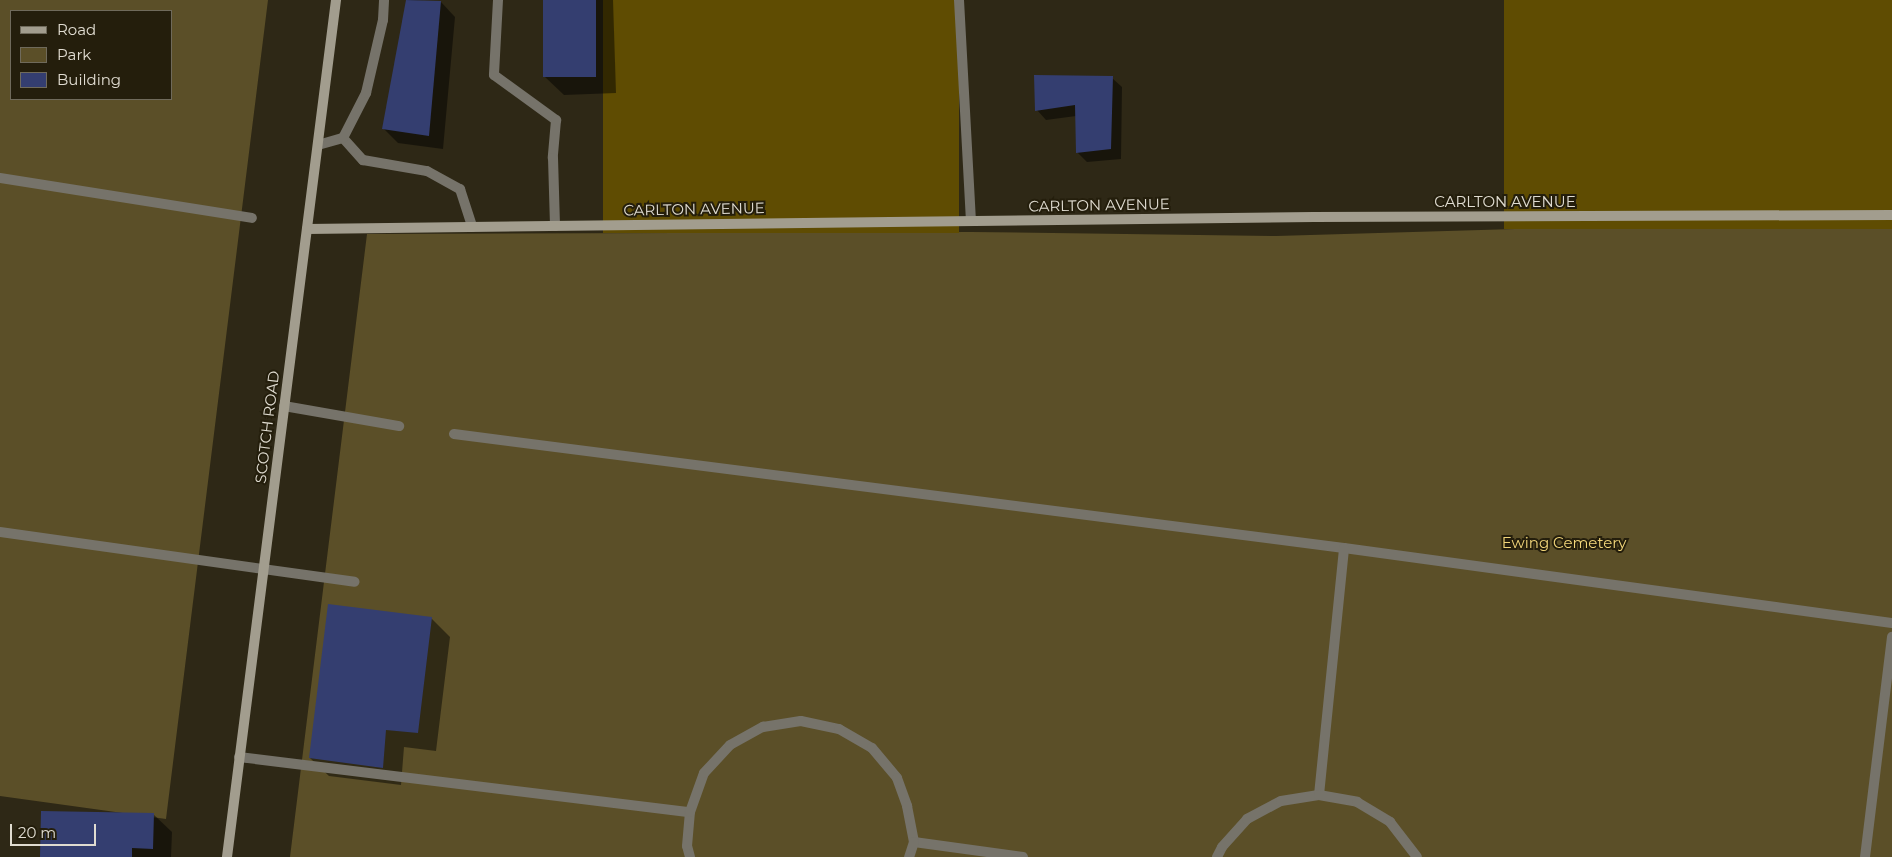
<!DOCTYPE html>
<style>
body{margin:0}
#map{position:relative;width:1892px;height:857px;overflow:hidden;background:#2e2816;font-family:Montserrat,sans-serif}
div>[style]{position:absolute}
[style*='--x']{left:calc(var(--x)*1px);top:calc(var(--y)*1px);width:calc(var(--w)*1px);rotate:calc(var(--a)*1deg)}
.green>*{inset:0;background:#5b4f28}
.forest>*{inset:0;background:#5f4c02;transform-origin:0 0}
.shadow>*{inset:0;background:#0007}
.building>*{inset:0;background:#343e70;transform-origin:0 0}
.lane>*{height:10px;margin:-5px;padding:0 5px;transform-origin:5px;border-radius:5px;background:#76736a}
.street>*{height:10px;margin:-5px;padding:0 5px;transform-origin:5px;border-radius:5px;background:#76736a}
.secondary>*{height:10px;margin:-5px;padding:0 5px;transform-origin:5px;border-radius:5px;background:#a29d8e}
span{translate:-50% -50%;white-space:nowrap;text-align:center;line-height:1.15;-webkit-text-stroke:4px #241e0c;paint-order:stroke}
.street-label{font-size:15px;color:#e0dcd1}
.park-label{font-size:15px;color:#f2d67a}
.legend{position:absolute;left:10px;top:10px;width:162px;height:90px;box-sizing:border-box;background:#241e0c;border:1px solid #6f6a5b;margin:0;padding:6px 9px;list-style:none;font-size:15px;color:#e0dcd1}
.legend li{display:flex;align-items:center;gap:10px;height:25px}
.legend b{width:25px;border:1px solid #6f6a5b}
.scale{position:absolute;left:10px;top:824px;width:86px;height:22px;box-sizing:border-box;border:2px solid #e0dcd1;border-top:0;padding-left:6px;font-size:15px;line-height:18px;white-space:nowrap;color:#e0dcd1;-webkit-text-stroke:4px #241e0c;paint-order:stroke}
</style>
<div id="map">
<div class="green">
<i style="clip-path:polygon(evenodd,0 0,268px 0,166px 819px,0 796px,0 0,11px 11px,171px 11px,171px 99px,11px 99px,11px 11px)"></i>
<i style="clip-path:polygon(1892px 228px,1892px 857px,290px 857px,367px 234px,971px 232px,1276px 236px,1515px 229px)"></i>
</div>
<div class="forest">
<i style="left:603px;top:0;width:356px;height:233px"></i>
<i style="left:1504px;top:0;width:388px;height:229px"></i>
</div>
<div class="shadow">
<i style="clip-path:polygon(407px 0,441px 2px,455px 17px,443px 149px,398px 143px,383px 128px)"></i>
<i style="clip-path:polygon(545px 0,613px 0,616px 93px,564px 95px,545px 77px)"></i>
<i style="clip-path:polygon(1112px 78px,1122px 87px,1121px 159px,1087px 162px,1077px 152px,1076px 116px,1046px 120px,1037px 110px)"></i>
<i style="clip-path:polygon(431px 618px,450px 637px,436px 751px,404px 747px,401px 785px,329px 776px,310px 758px)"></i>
<i style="clip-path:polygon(153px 814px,172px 832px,171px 857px,42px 857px)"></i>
</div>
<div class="building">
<i style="clip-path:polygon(406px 0,441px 1px,429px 136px,382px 129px)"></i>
<i style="left:543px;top:0;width:53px;height:77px"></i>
<i style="clip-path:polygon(1034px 75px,1113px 76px,1111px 149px,1076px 153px,1075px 105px,1035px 111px)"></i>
<i style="clip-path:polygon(328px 604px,432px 617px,418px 733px,386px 730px,383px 768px,309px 758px)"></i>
<i style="clip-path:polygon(41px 811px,154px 813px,153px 849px,132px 848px,132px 857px,40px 857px)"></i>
</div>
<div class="lane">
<i style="--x:498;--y:0;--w:75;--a:93.1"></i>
<i style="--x:494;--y:75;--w:77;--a:36"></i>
<i style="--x:556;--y:120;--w:38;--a:95"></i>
<i style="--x:553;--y:158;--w:68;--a:88.3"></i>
<i style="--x:343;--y:138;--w:30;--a:48"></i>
<i style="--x:363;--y:160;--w:65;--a:9.8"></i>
<i style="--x:427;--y:171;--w:38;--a:29"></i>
<i style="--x:460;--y:189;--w:40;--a:72"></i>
<i style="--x:318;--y:145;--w:26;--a:-16"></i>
<i style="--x:343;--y:138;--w:51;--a:-62.9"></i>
<i style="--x:366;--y:93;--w:75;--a:-76.9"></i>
<i style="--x:383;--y:20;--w:20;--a:-87"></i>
<i style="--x:0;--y:178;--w:255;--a:9"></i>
<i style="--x:284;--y:406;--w:117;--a:9.9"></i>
<i style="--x:454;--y:434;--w:897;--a:7.3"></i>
<i style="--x:1344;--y:548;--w:553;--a:7.79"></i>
<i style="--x:0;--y:532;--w:358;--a:8"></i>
<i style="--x:239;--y:757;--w:454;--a:7"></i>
<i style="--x:1319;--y:795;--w:248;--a:-84.2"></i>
<i style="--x:914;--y:842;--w:110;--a:7.8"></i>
<i style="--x:690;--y:857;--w:11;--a:-105"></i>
<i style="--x:687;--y:846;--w:34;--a:-85"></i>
<i style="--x:690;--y:812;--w:41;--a:-70.3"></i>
<i style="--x:704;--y:773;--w:38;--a:-47"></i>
<i style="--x:730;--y:745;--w:38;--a:-29"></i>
<i style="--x:763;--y:727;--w:38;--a:-9"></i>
<i style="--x:801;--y:721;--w:39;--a:12"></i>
<i style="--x:839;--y:729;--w:38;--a:30"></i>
<i style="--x:872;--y:748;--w:39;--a:50"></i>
<i style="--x:897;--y:778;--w:30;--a:70"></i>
<i style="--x:907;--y:806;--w:37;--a:79"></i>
<i style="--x:914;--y:842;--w:16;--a:108"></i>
<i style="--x:1217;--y:857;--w:11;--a:-63"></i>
<i style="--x:1222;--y:847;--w:38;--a:-48"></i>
<i style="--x:1247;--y:819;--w:38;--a:-28"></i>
<i style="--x:1281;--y:801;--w:38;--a:-9"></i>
<i style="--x:1319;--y:795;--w:39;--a:10"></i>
<i style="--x:1357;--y:802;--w:39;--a:31"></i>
<i style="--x:1390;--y:822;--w:44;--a:52.4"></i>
<i style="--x:1865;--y:857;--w:222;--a:-83"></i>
</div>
<div class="street">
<i style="--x:959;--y:0;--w:221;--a:86.9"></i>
</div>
<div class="secondary">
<i style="--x:307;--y:229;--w:1007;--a:-0.68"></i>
<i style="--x:1314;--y:217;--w:578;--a:-0.2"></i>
<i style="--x:227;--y:857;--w:864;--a:-82.75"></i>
</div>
<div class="street-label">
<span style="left:1505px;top:202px">CARLTON AVENUE</span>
<span style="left:1099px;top:205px;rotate:-1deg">CARLTON AVENUE</span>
<span style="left:694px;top:209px;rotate:-1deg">CARLTON AVENUE</span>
<span style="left:267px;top:427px;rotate:-83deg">SCOTCH ROAD</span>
</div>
<div class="park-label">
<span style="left:1564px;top:543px">Ewing Cemetery</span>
</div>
<ul class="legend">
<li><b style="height:6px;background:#a29d8e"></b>Road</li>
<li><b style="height:14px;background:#5b4f28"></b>Park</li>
<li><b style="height:14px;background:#343e70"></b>Building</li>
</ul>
<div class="scale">20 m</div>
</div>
